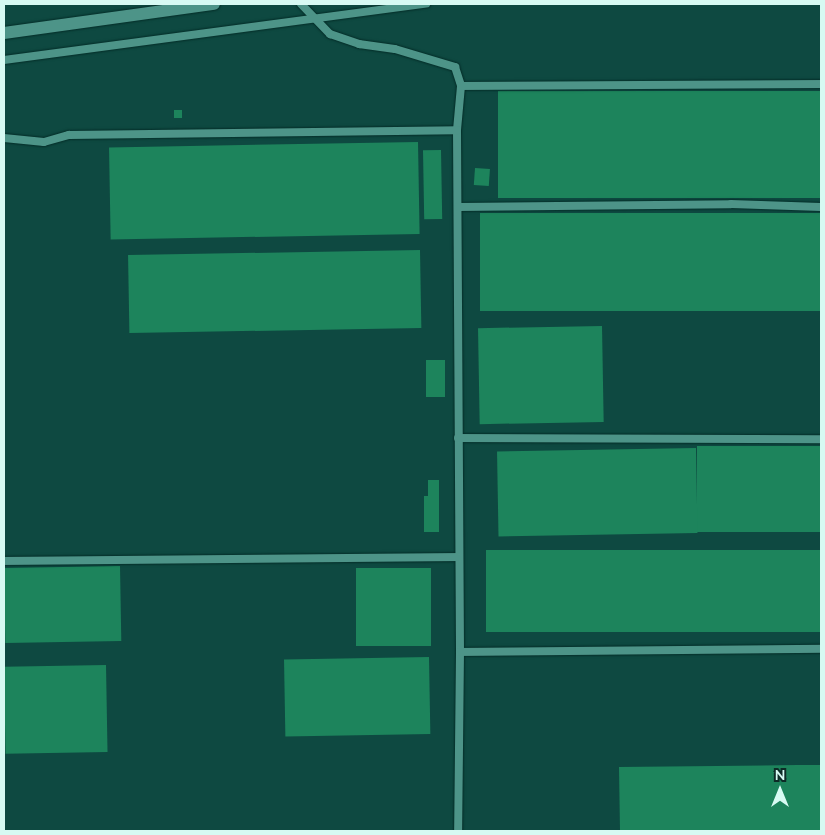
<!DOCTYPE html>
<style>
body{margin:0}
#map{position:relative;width:825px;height:835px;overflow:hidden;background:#0e4941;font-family:Mulish,sans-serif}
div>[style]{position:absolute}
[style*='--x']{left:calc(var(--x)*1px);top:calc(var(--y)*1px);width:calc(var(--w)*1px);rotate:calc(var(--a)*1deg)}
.building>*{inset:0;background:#1d845c;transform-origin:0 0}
.roads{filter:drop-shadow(0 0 1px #042c27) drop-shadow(0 0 1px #042c27)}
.lane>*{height:8px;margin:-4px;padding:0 4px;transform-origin:4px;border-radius:4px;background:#4d9488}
.secondary>*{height:12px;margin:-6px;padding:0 6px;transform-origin:6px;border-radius:6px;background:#4d9488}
span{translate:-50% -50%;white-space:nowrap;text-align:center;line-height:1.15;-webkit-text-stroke:4px #0d2b27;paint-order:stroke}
.frame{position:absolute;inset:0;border:5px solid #d7faf3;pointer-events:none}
.north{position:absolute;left:755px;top:765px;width:50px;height:50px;-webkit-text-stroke:4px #0d2b27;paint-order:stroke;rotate:0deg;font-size:14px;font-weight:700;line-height:20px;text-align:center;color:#d7faf3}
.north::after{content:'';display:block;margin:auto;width:18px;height:22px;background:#d7faf3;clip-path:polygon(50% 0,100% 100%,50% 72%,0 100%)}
</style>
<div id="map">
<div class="building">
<i style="left:821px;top:91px;width:107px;height:323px;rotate:90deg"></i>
<i style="left:174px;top:110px;width:8px;height:8px"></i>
<i style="left:418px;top:142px;width:92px;height:309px;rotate:89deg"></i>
<i style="left:441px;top:150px;width:69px;height:18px;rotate:89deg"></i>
<i style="left:475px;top:168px;width:15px;height:17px;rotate:4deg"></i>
<i style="left:480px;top:213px;width:341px;height:98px"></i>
<i style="left:420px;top:250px;width:78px;height:292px;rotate:89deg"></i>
<i style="left:602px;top:326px;width:96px;height:124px;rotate:89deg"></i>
<i style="left:426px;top:360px;width:19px;height:37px"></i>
<i style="left:821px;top:446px;width:86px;height:124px;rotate:90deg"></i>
<i style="left:696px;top:448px;width:85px;height:199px;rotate:89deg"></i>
<i style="clip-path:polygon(428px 480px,439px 480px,439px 532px,424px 532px,424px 496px,428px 496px)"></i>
<i style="left:821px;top:550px;width:82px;height:335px;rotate:90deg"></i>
<i style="left:120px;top:566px;width:75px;height:116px;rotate:89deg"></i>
<i style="left:356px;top:568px;width:75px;height:78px"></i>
<i style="left:429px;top:657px;width:77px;height:145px;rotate:89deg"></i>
<i style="left:106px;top:665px;width:87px;height:102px;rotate:89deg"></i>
<i style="clip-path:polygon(798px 765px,821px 765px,821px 831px,620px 831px,619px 767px)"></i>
</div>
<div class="roads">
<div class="lane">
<i style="--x:301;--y:4;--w:42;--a:46"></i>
<i style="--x:330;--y:34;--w:31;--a:19"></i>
<i style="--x:359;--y:44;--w:36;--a:8"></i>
<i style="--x:395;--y:49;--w:63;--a:16.7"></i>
<i style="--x:455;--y:67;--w:20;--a:72"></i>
<i style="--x:461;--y:86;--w:44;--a:95.2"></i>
<i style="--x:457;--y:130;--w:522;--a:89.67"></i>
<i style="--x:460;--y:652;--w:179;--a:90.6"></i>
<i style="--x:4;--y:60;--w:426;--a:-7.6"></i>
<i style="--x:461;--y:86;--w:360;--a:-0.3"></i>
<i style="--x:4;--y:138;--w:40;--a:5.7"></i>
<i style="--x:44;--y:142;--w:26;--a:-16"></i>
<i style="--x:69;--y:135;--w:388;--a:-0.7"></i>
<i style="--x:458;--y:207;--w:273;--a:-0.6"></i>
<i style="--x:731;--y:204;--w:90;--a:1.9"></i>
<i style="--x:458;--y:438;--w:363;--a:0.2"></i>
<i style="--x:4;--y:561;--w:454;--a:-0.5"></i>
<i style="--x:460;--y:652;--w:361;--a:-0.5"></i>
</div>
<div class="secondary">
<i style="--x:4;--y:33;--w:212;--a:-7.9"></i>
</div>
</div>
<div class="frame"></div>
<div class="north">N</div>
</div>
